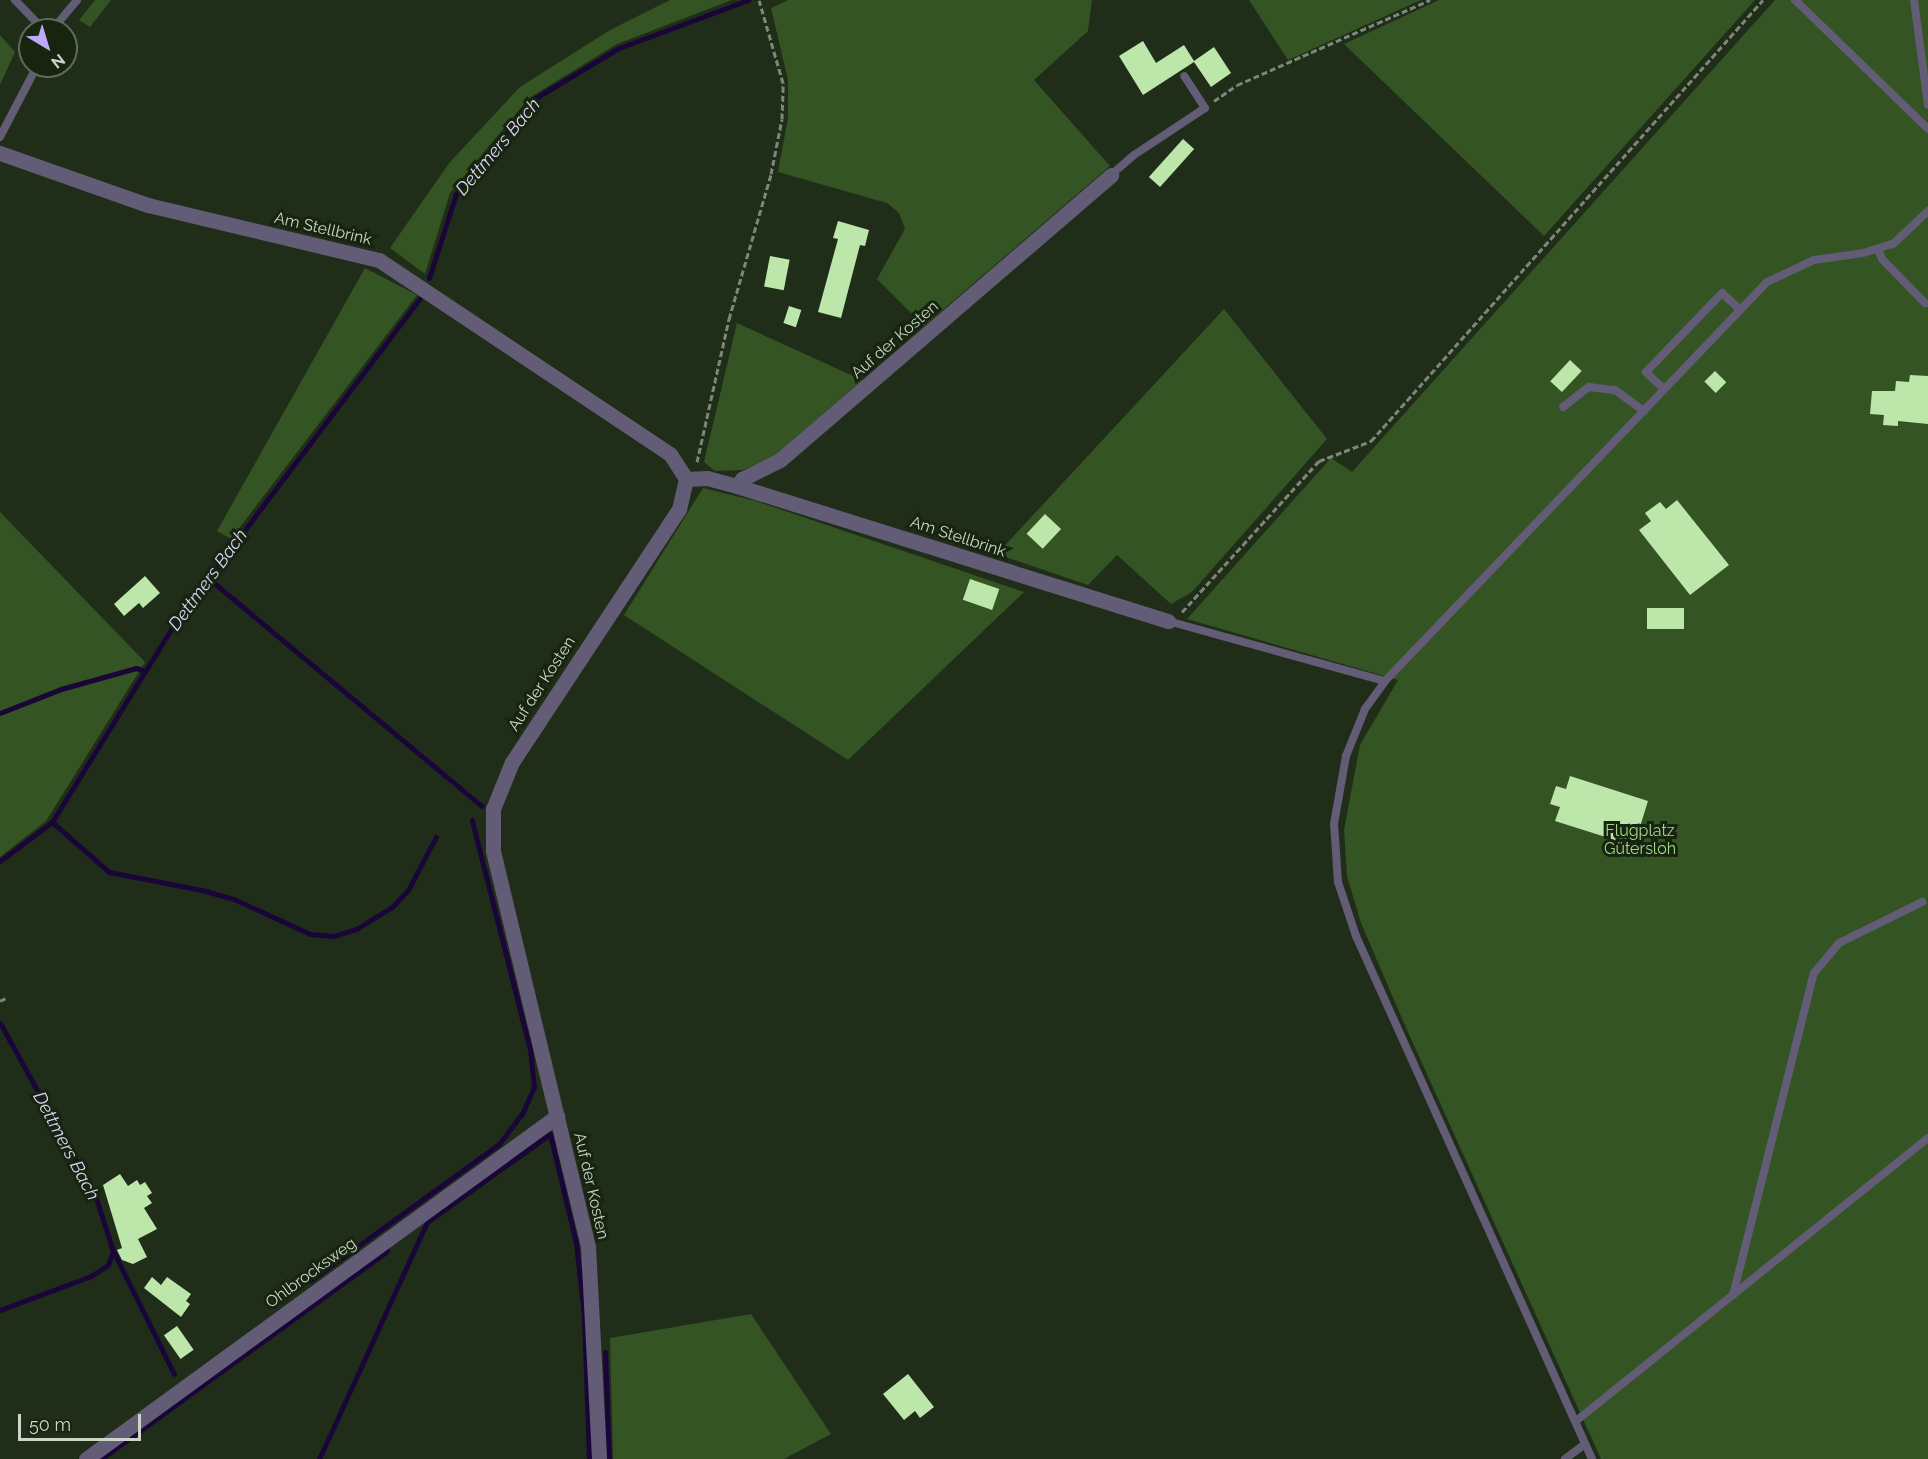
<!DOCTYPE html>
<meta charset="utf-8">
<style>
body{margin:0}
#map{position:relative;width:1928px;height:1459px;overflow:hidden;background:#202e19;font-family:Raleway,sans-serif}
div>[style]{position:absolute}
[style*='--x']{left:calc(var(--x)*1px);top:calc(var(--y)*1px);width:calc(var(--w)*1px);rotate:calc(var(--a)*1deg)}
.green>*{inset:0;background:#345424}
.stream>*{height:5px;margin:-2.5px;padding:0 2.5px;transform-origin:2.5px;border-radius:2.5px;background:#1a0538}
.building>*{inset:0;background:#bce6aa;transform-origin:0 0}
.path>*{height:3px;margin-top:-1.5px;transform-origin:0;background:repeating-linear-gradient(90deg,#7c8877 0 6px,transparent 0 9px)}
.service>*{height:8px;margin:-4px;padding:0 4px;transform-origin:4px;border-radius:4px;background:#625c76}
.minor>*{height:15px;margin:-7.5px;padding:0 7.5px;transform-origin:7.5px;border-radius:7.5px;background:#625c76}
span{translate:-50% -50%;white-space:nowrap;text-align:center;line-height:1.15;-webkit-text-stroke:6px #162410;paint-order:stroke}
.street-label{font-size:16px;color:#ccd5c8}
.park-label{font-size:16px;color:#a1d888}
.water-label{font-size:18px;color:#dcd4f7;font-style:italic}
.north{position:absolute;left:18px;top:18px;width:60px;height:60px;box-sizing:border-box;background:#162410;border:2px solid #5f6b5a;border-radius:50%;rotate:142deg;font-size:16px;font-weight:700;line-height:24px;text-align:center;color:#ccd5c8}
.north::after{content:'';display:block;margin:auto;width:21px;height:27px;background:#bda9f5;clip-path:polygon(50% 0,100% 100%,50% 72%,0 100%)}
.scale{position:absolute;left:18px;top:1414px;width:123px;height:27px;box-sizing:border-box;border:3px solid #ccd5c8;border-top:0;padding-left:8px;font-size:18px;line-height:21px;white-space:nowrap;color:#ccd5c8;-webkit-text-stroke:4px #162410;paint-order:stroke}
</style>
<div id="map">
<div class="green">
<i style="clip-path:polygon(95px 0,111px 0,90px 27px,79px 20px)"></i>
<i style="clip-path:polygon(670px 0,732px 0,617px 44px,529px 98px,450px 193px,425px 274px,390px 248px,450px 162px,520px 87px,610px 30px)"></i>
<i style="clip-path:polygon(788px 0,1092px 0,1088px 31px,1034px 80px,1110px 166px,924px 326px,877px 279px,905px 229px,899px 213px,887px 203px,778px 172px,788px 118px,788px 80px,771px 8px)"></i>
<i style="clip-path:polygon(1249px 0,1421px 0,1288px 60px)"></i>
<i style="clip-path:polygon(1439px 0,1755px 0,1544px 236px,1344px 44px)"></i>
<i style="clip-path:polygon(1775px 0,1928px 0,1928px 1459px,1601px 1459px,1407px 1030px,1361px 923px,1347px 876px,1344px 830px,1360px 745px,1398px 680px,1187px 619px,1331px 458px,1352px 472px)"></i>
<i style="clip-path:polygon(0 35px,15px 52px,0 85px)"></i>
<i style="clip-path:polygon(365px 268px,417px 295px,231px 539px,217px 531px)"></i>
<i style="clip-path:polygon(1224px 309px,1327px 439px,1192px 592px,1171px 604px,1117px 555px,1088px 585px,997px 554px)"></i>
<i style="clip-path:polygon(737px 323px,862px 380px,776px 455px,743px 470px,715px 471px,704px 462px)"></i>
<i style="clip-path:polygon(703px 488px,756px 501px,1024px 592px,848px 760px,624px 615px)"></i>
<i style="clip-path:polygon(0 512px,145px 662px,46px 821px,0 857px)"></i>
<i style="clip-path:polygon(751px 1314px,831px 1434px,784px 1459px,613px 1459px,610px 1338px)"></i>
</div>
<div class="stream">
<i style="--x:429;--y:278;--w:88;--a:-72.2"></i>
<i style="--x:456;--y:194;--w:123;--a:-50.6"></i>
<i style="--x:534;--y:99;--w:99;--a:-31"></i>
<i style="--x:619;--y:48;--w:138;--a:-20.4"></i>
<i style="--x:208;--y:578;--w:356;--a:39.8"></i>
<i style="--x:0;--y:713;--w:66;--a:-21.5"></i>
<i style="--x:61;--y:689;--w:78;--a:-15.6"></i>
<i style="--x:136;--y:668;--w:9;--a:18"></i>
<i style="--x:52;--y:822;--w:76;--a:41.3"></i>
<i style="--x:109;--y:872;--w:95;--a:11"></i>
<i style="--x:202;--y:890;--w:35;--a:16"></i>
<i style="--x:236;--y:900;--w:81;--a:24.7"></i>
<i style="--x:310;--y:934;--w:24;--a:5"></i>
<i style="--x:334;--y:936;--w:25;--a:-18"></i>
<i style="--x:358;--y:928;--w:40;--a:-32"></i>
<i style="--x:392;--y:907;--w:23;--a:-47"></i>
<i style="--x:408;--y:890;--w:60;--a:-62.2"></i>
<i style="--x:0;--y:861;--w:65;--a:-36.9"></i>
<i style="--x:52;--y:822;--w:240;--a:-58.3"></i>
<i style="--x:178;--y:618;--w:401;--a:-52.9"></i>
<i style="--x:0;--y:1023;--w:196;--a:61.1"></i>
<i style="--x:95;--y:1195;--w:59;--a:72.2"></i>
<i style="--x:113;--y:1251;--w:15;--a:110"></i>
<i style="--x:108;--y:1265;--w:20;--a:147"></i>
<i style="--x:91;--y:1276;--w:97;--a:159.5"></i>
<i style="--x:113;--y:1251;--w:137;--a:63.6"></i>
<i style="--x:311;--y:1280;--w:232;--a:-35.9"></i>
<i style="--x:499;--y:1144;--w:38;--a:-53"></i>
<i style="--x:522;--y:1114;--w:30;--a:-66"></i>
<i style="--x:534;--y:1087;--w:37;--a:-96"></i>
<i style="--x:530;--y:1050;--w:237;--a:-104.2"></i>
<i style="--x:605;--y:1352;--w:107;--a:87.9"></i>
<i style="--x:101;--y:1459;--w:354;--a:-36"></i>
<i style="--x:319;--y:1459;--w:260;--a:-65.5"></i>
<i style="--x:427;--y:1222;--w:151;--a:-35.6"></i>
<i style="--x:550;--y:1134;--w:112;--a:76.6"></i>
<i style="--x:576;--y:1243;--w:73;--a:83.7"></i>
<i style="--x:584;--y:1316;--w:143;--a:88"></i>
</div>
<div class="building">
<i style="clip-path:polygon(1143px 41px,1156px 63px,1184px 45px,1194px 61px,1214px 47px,1231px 73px,1211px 87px,1194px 62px,1143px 95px,1119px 56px)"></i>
<i style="left:1183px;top:139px;width:15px;height:51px;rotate:42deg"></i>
<i style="clip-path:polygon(838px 221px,869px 230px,865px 246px,860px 245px,841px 318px,818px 312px,838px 239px,833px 238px)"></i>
<i style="left:770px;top:256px;width:20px;height:31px;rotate:11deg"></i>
<i style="left:789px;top:306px;width:13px;height:18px;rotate:18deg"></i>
<i style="left:1570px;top:360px;width:16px;height:29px;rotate:43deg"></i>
<i style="left:1715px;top:371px;width:16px;height:15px;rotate:45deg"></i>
<i style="clip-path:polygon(1910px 375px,1928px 376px,1928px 424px,1898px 421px,1898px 426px,1883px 425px,1884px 415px,1870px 414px,1872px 391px,1895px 391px,1896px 381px,1909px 382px)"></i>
<i style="clip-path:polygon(1677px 500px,1729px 565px,1690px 595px,1639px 530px,1651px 521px,1645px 513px,1660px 502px,1666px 509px)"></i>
<i style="left:1045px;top:514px;width:22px;height:27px;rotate:43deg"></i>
<i style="clip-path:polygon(145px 576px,160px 593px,143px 608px,139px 603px,124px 616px,114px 604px)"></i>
<i style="left:970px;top:579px;width:31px;height:22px;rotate:19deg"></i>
<i style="left:1647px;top:608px;width:37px;height:21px"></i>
<i style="clip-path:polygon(1570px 776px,1648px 801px,1634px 846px,1555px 821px,1560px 807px,1550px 804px,1556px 786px,1566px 789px)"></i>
<i style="clip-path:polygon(120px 1174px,128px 1186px,137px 1180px,140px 1185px,145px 1182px,152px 1193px,147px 1196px,152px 1203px,144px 1208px,157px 1229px,138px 1239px,147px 1257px,133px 1264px,122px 1260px,117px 1250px,122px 1248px,103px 1185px)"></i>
<i style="clip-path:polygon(152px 1277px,161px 1285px,167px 1277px,191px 1294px,186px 1301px,190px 1304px,181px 1317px,144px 1288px)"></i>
<i style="left:177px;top:1326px;width:29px;height:16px;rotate:55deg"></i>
<i style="clip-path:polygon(908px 1374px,934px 1407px,920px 1418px,915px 1411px,904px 1420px,883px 1394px)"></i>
</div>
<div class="path">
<i style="--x:1214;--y:101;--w:28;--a:-35"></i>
<i style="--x:1237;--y:85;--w:211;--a:-23.8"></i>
<i style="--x:697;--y:462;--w:147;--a:-77.4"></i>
<i style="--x:729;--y:319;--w:151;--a:-73.8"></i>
<i style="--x:771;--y:174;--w:56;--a:-78.7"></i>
<i style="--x:782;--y:119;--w:36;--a:-88"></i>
<i style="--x:783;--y:83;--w:86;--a:-106.1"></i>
<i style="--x:1182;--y:612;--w:204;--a:-47.8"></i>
<i style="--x:1319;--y:461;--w:56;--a:-21"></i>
<i style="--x:1371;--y:441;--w:590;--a:-48.37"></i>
<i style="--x:0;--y:1001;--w:7;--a:-27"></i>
</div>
<div class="service">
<i style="--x:15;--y:0;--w:42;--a:46"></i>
<i style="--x:1795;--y:0;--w:185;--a:44.1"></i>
<i style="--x:1914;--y:0;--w:106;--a:82.4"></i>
<i style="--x:52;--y:30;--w:39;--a:-50"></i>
<i style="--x:0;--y:137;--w:80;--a:-62.5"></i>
<i style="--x:1111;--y:175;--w:30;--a:-41"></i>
<i style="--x:1134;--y:155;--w:85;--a:-33.5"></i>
<i style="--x:1205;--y:108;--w:38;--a:-123"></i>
<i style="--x:1878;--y:249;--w:11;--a:68"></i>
<i style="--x:1882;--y:259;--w:62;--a:45.7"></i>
<i style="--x:1664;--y:389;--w:25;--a:-137"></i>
<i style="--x:1646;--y:372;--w:110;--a:-46.1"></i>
<i style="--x:1722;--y:293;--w:25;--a:43"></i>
<i style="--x:1563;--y:407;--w:33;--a:-38"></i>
<i style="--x:1589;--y:387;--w:26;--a:7"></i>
<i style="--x:1615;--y:390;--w:36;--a:36"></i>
<i style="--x:1168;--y:621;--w:225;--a:15.5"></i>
<i style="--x:1733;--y:1295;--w:332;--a:-75.9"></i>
<i style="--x:1814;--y:973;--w:39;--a:-50"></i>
<i style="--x:1839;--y:943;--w:93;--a:-26.3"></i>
<i style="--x:1576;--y:1421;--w:452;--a:-38.8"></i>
<i style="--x:1565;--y:1459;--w:25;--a:-37"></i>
<i style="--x:1592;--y:1459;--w:574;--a:-114.29"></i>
<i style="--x:1356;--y:936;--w:57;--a:-108.4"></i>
<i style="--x:1338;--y:882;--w:58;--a:-93.9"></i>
<i style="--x:1334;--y:824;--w:69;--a:-80"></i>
<i style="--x:1346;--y:756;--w:51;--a:-68"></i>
<i style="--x:1365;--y:709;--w:34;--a:-54"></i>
<i style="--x:1385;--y:681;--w:552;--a:-46.25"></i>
<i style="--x:1767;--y:282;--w:52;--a:-25.1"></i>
<i style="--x:1814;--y:260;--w:49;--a:-8.1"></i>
<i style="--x:1863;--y:253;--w:31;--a:-17"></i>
<i style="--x:1893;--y:244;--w:48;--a:-43.3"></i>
</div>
<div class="minor">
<i style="--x:0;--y:153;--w:157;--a:19.4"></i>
<i style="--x:148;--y:205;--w:237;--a:13.4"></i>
<i style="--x:379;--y:260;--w:350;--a:33.7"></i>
<i style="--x:670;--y:454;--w:30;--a:57"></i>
<i style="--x:686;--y:479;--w:31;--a:103"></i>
<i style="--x:679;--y:509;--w:303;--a:123.4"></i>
<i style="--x:512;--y:762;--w:51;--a:112"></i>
<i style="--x:493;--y:809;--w:42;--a:90"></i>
<i style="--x:493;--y:851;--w:407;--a:76.5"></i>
<i style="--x:588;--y:1247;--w:212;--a:87"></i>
<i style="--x:686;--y:479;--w:21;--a:-3"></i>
<i style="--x:707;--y:478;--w:31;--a:15"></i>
<i style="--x:737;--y:486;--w:452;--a:17.4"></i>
<i style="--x:737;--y:486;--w:9;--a:-54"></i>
<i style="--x:742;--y:479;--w:42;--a:-26.6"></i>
<i style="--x:780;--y:460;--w:437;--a:-40.7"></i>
<i style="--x:86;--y:1459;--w:583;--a:-36.06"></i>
</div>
<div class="street-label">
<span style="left:323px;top:229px;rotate:13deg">Am Stellbrink</span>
<span style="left:895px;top:340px;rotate:-41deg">Auf der Kosten</span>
<span style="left:958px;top:537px;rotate:18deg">Am Stellbrink</span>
<span style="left:542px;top:684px;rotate:-57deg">Auf der Kosten</span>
<span style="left:591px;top:1186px;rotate:77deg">Auf der Kosten</span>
<span style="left:311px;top:1273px;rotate:-36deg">Ohlbrocksweg</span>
</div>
<div class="park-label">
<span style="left:1640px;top:840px">Flugplatz<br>Gütersloh</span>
</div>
<div class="water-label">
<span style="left:498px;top:147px;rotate:-50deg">Dettmers Bach</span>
<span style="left:208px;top:580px;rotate:-54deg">Dettmers Bach</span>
<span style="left:66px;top:1146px;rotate:62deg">Dettmers Bach</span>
</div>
<div class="north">N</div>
<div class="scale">50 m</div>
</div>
